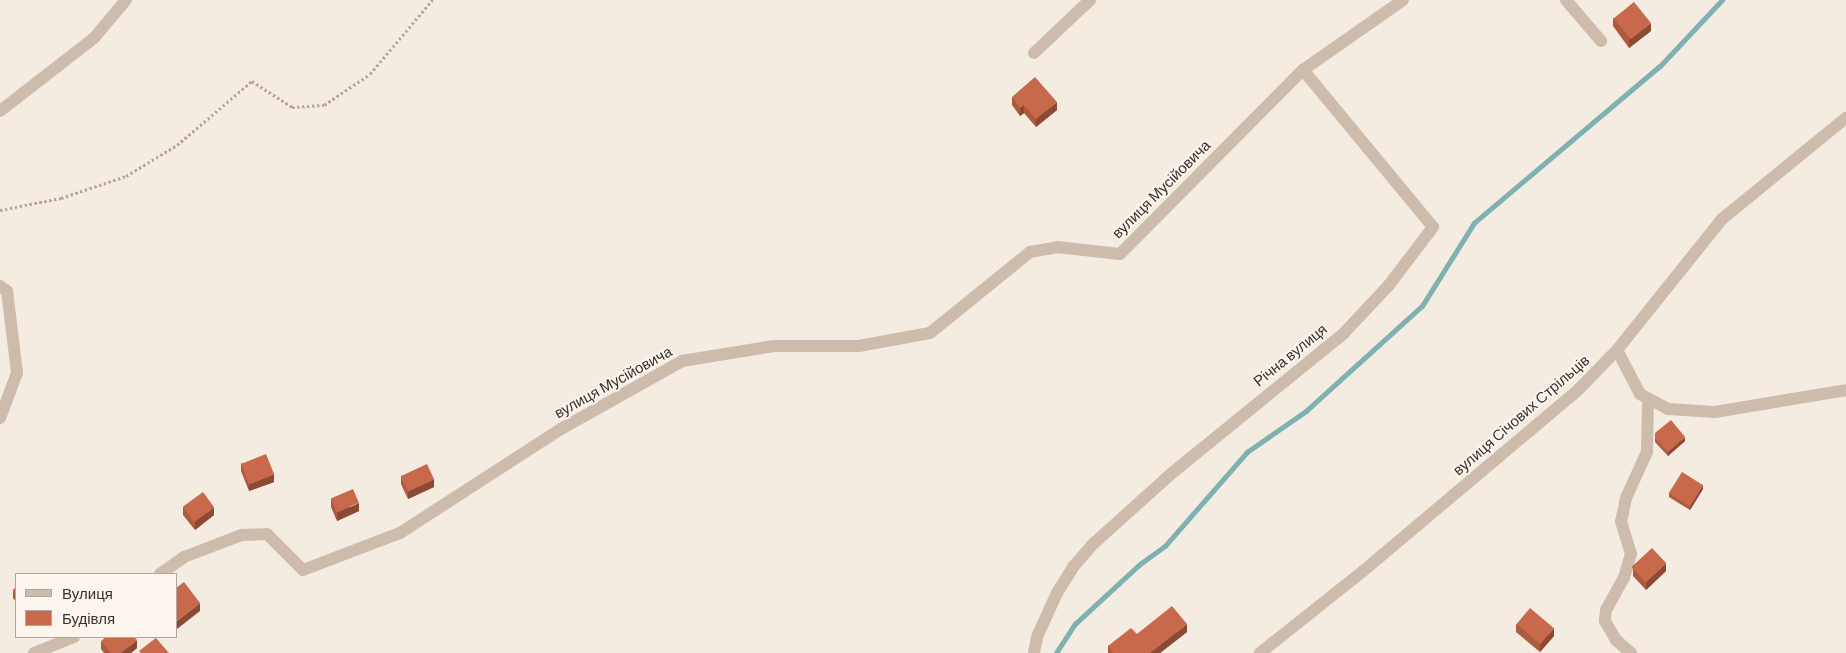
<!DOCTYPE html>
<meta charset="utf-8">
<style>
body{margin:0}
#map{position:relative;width:1846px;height:653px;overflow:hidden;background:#f4ebe1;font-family:Barlow,sans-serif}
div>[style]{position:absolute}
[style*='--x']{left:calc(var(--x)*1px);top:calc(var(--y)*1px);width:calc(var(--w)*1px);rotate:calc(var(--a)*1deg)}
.stream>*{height:4.5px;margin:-2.25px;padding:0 2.25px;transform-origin:2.25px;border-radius:2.25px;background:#7fb0b2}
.path>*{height:2.5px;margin-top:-1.25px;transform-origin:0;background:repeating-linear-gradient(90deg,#b9a596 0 2.5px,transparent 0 5px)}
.minor>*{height:12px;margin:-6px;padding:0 6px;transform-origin:6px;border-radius:6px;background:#cdbbac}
.tertiary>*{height:12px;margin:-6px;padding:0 6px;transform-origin:6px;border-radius:6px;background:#cdbbac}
.wall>*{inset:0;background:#ac5a40}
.shaded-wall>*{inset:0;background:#8c4a34}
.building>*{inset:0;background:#c8694b;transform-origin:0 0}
span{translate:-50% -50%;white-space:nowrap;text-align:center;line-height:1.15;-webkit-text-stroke:4px #fbf5ee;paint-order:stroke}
.street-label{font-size:15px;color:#3b302b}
.legend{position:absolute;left:15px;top:573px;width:162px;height:65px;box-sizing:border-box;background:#fbf5ee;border:1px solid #aea6a0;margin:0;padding:6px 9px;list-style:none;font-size:15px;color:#3b302b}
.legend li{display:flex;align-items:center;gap:10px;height:25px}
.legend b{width:25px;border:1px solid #aea6a0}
</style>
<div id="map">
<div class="stream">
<i style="--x:1056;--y:653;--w:35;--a:-57"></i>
<i style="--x:1075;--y:624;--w:88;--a:-42.7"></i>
<i style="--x:1140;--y:564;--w:31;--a:-36"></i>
<i style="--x:1165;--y:546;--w:125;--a:-48.9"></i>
<i style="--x:1247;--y:452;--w:72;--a:-34.8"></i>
<i style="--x:1306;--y:411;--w:156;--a:-42.2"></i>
<i style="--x:1422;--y:306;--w:98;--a:-57.9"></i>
<i style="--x:1474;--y:223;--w:243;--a:-40.2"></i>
<i style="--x:1660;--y:66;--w:91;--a:-46.8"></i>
</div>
<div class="path">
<i style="--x:0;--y:210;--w:62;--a:-11.1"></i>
<i style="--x:61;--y:198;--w:69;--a:-18.7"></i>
<i style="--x:126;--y:176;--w:60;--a:-31.3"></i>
<i style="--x:177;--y:145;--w:99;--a:-40.5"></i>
<i style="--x:252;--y:81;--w:48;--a:33"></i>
<i style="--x:292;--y:107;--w:32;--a:-4"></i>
<i style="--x:324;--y:105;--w:55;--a:-34"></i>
<i style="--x:370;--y:74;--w:97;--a:-50"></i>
</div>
<div class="minor">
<i style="--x:1566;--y:0;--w:54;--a:49.5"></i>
<i style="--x:1034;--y:53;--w:77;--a:-43.4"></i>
<i style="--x:1617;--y:350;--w:50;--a:62.4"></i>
<i style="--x:1640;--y:394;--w:32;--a:28"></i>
<i style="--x:1668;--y:409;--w:47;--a:3.7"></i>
<i style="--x:1715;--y:412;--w:133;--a:-9.5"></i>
<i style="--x:160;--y:574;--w:29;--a:-35"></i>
<i style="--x:184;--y:557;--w:62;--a:-20.8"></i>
<i style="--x:242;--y:535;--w:25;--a:-2"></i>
<i style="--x:267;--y:534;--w:51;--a:45"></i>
<i style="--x:303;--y:570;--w:104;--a:-20.9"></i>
<i style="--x:400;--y:533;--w:192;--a:-32.9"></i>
<i style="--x:561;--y:429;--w:139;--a:-29.3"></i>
<i style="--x:682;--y:361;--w:93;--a:-9.3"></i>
<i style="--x:774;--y:346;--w:85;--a:0"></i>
<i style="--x:859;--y:346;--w:72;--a:-10.4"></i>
<i style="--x:930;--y:333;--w:129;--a:-39"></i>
<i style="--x:1030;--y:252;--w:27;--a:-10"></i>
<i style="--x:1057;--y:247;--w:63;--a:6.3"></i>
<i style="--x:1120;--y:254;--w:260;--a:-45.2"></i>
<i style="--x:1303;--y:70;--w:122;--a:-35"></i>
<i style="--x:34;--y:653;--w:43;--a:-21.8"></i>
<i style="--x:1034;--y:653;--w:16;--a:-79"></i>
<i style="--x:1037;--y:637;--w:48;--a:-65.6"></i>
<i style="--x:1057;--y:593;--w:31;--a:-58"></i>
<i style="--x:1073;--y:567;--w:29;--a:-49"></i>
<i style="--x:1092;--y:545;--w:108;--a:-42"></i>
<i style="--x:1172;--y:473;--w:222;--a:-39.1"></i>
<i style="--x:1344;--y:333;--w:66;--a:-46.8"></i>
<i style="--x:1389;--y:285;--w:73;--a:-52.8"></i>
<i style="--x:1433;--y:227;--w:204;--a:-129.6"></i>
<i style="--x:1631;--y:653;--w:20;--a:-139"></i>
<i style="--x:1616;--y:640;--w:22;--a:-120"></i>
<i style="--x:1605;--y:621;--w:11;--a:-85"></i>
<i style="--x:1606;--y:610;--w:37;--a:-61"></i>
<i style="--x:1624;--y:578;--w:25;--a:-74"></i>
<i style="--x:1631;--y:554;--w:34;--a:-107"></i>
<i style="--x:1621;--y:522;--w:25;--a:-78"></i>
<i style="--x:1626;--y:498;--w:51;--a:-65.5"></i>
<i style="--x:1647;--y:452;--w:51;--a:-88.9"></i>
</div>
<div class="tertiary">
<i style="--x:0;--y:111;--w:119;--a:-37.8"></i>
<i style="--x:94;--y:38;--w:50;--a:-49.9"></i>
<i style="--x:0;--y:286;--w:9;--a:36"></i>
<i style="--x:7;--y:291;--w:83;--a:83"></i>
<i style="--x:17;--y:373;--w:48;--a:110.7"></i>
<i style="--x:1260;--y:653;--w:130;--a:-38.5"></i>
<i style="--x:1362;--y:572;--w:282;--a:-40.1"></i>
<i style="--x:1578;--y:390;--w:56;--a:-45.7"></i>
<i style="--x:1617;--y:350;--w:168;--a:-51.3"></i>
<i style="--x:1722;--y:219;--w:160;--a:-39.2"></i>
</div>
<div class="wall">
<i style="clip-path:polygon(1613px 18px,1651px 31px,1629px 48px,1613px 26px)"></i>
<i style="clip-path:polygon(1012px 97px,1057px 110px,1036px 127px,1024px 113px,1020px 116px,1012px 105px)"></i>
<i style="clip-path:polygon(1655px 433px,1685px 441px,1668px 456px,1655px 442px)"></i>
<i style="clip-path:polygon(241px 463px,274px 482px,249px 491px,241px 471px)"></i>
<i style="clip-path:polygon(401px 476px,434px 487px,408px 499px,401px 484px)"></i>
<i style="clip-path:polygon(1703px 489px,1690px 510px,1669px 497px,1669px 493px)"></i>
<i style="clip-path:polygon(331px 499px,359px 511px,337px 521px,331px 507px)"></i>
<i style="clip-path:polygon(183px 507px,214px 515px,195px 530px,183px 515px)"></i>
<i style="clip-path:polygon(1633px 568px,1666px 571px,1646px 590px,1633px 576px)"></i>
<i style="clip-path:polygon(16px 587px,16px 602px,13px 598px,13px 590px)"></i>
<i style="clip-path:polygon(1516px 624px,1554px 636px,1540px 652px,1516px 632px)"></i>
<i style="clip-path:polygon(1187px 632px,1160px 653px,1108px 653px,1108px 646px,1137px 634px)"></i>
<i style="clip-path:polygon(101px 641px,137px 648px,131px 653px,104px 653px,101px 649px)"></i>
</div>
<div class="shaded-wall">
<i style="clip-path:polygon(1651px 23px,1651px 31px,1629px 48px,1629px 40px)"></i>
<i style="clip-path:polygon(1057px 102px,1057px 110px,1036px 127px,1036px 119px)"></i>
<i style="clip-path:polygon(1024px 105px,1024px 113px,1020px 116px,1020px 108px)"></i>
<i style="clip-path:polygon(1685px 437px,1685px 441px,1668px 456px,1668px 452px)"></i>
<i style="clip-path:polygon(274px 474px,274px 482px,249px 491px,249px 483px)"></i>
<i style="clip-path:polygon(434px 479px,434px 487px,408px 499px,408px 491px)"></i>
<i style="clip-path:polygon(1703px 485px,1703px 489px,1690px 510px,1690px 506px)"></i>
<i style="clip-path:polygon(359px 503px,359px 511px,337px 521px,337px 513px)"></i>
<i style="clip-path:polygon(214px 507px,214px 515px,195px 530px,195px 522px)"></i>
<i style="clip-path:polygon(1666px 563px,1666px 571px,1646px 590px,1646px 582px)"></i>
<i style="clip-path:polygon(200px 603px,200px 611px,177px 629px,177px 621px)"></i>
<i style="clip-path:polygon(1187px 624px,1187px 632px,1160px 653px,1150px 653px)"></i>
<i style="clip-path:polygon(1554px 628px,1554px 636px,1540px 652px,1540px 644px)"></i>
<i style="clip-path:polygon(137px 640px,137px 648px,131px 653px,121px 653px)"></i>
</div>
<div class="building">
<i style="left:1634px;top:2px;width:27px;height:26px;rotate:51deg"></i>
<i style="clip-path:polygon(1035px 77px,1057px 102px,1036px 119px,1024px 105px,1020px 108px,1012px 97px)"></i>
<i style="clip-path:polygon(1671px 420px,1685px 437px,1668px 452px,1655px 438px,1655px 433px)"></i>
<i style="left:266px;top:454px;width:22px;height:27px;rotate:68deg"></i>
<i style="left:427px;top:464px;width:17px;height:29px;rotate:65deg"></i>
<i style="left:1682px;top:472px;width:25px;height:25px;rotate:32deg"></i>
<i style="left:353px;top:489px;width:15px;height:24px;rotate:67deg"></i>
<i style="left:203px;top:492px;width:19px;height:25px;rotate:54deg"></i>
<i style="left:1652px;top:548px;width:21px;height:28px;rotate:47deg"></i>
<i style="clip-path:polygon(184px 582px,200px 603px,177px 621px,176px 620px,176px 588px)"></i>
<i style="clip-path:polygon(16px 587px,16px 594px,13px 590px)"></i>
<i style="clip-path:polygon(1172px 606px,1187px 624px,1150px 653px,1113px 653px,1108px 646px,1131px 628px,1137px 634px)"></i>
<i style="left:1530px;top:608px;width:31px;height:21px;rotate:40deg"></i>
<i style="clip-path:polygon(106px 637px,134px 637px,137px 640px,121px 653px,111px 653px,101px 641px)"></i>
<i style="clip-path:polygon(156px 638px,169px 653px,141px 653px,139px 651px)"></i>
</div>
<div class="street-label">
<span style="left:1161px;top:189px;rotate:-45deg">вулиця Мусійовича</span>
<span style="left:1290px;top:355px;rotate:-39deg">Річна вулиця</span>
<span style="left:613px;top:382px;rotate:-29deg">вулиця Мусійовича</span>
<span style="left:1521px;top:415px;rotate:-41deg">вулиця Січових Стрільців</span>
</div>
<ul class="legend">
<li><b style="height:6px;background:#cdbbac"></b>Вулиця</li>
<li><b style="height:14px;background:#c8694b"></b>Будівля</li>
</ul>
</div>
